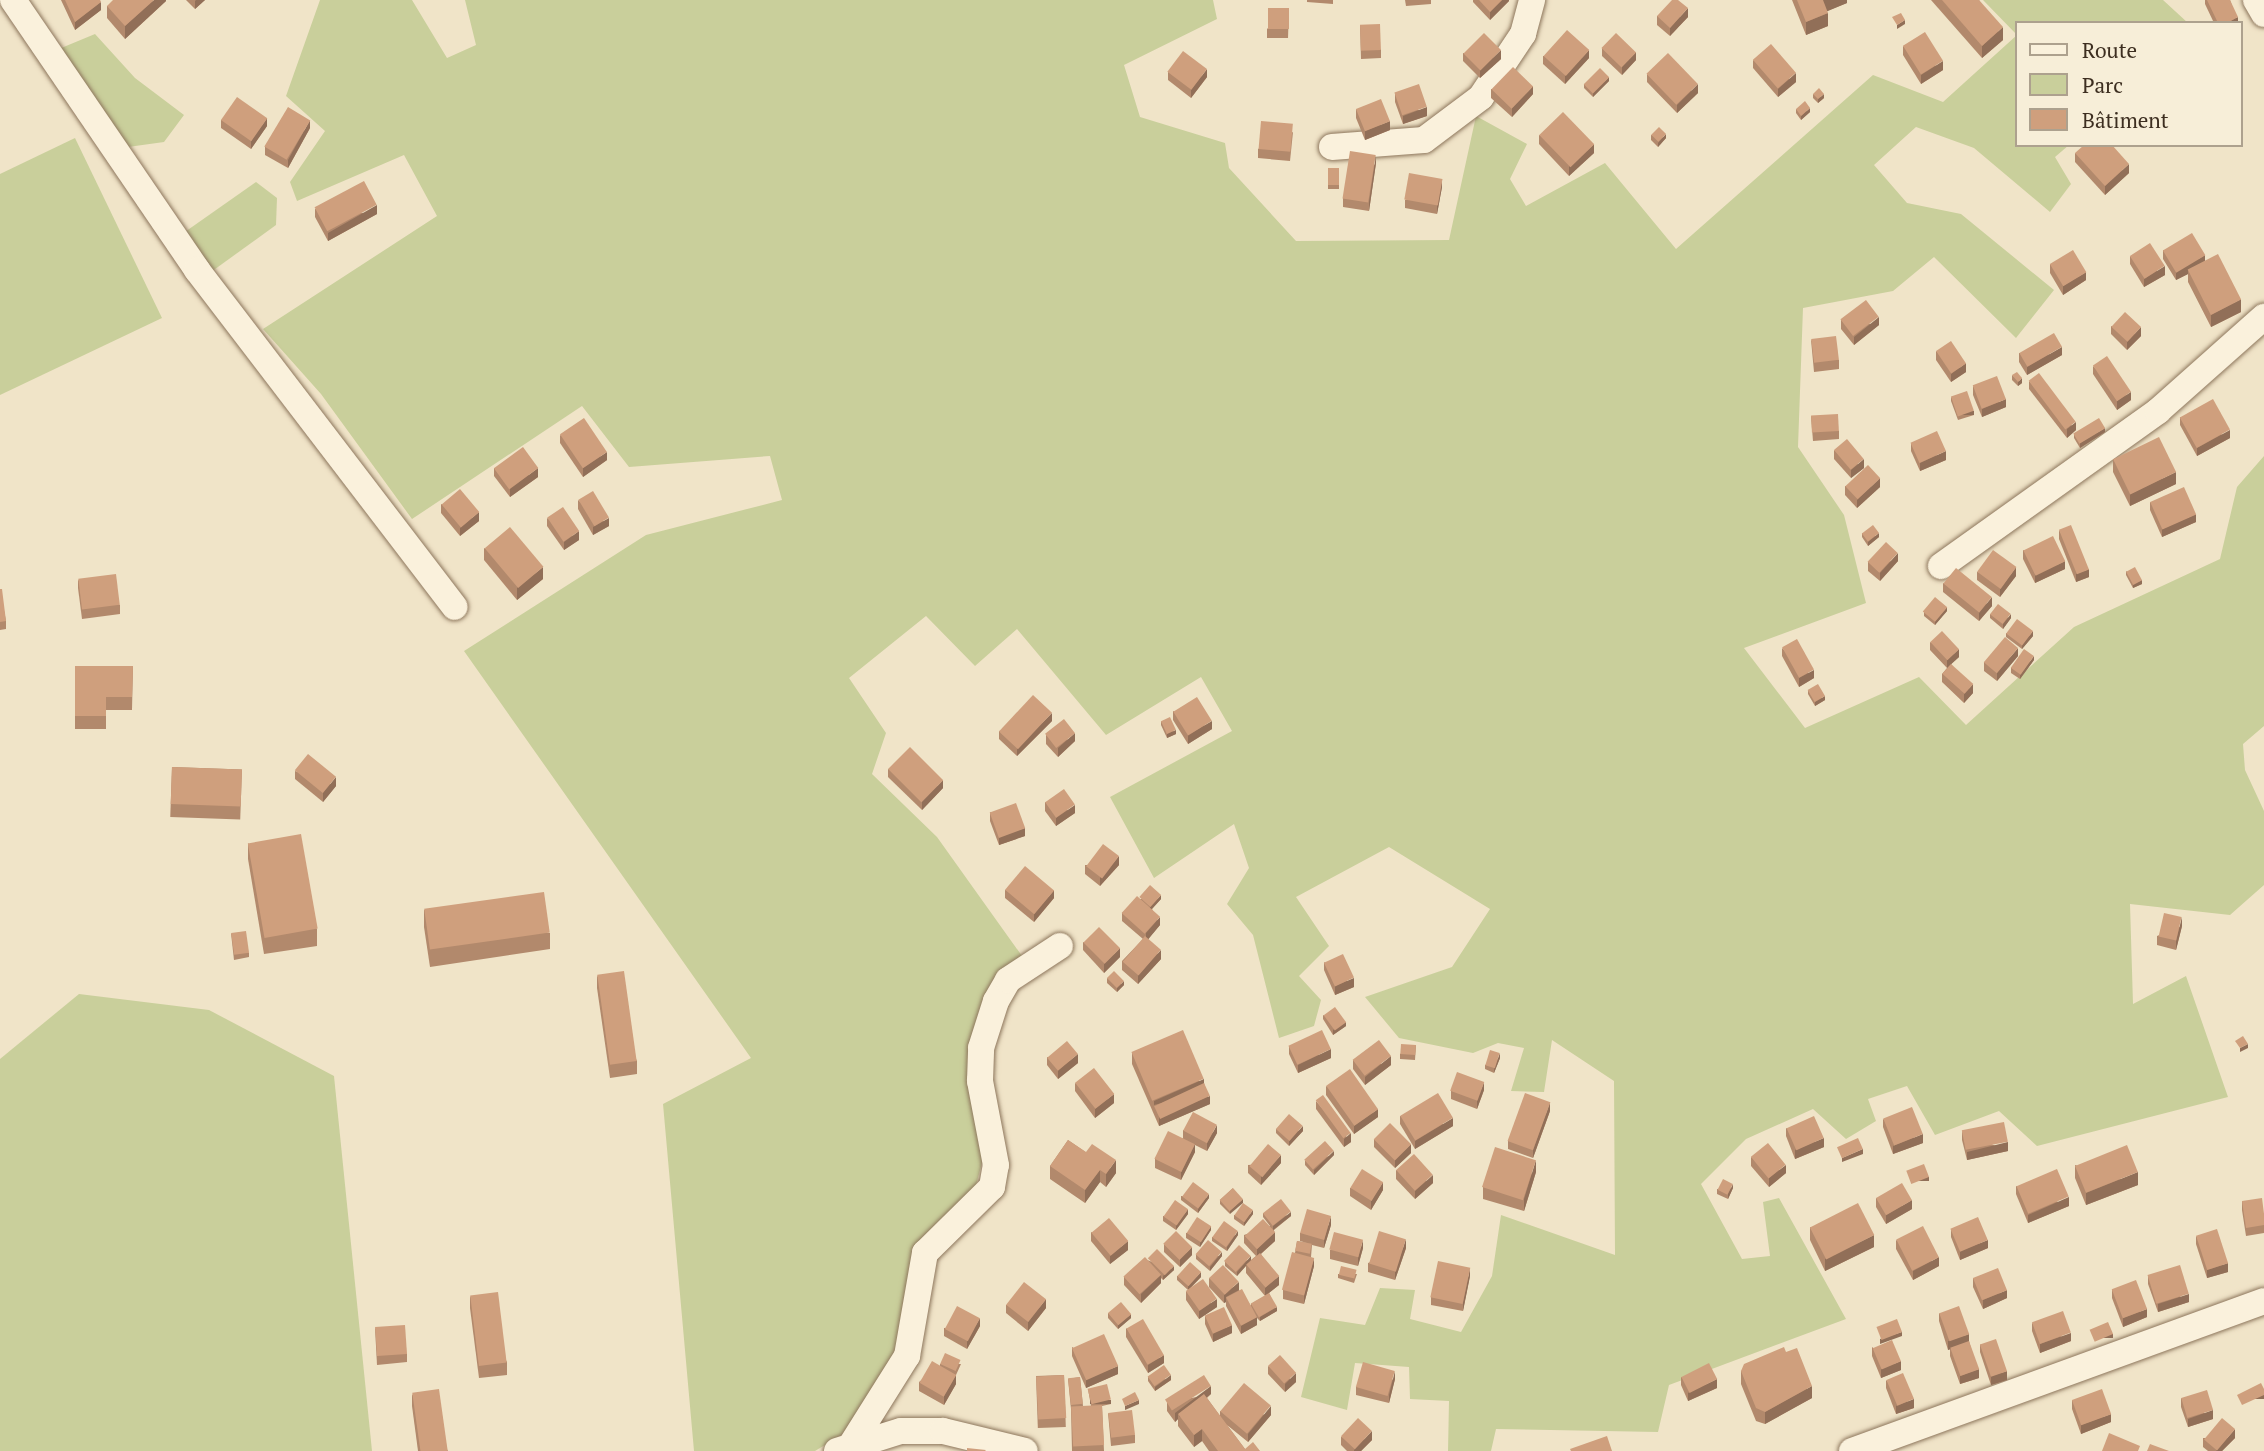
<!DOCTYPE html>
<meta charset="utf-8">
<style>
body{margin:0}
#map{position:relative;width:2264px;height:1451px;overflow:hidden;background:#f0e4c8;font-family:"PT Serif",serif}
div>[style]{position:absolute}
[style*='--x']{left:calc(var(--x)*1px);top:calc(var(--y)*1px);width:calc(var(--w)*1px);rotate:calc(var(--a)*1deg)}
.green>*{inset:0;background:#c9cf9b}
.roads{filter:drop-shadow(0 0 2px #8d765c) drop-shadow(0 0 2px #8d765c)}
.minor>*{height:26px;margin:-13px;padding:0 13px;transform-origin:13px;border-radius:13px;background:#faf1dc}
.wall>*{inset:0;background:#b2896c;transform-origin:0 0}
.shaded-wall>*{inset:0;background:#916f58;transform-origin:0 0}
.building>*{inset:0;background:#cf9f7d;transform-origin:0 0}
span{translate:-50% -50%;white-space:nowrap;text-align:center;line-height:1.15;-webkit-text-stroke:6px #f7eed8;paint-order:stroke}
.legend{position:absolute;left:2015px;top:21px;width:228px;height:126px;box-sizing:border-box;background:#f7eed8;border:2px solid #ada18e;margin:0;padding:9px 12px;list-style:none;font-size:21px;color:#3d2e20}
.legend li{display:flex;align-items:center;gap:14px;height:35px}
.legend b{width:35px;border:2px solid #ada18e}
</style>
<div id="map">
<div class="green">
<i style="clip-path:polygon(320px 0,412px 0,447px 58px,476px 45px,465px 0,1213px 0,1217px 19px,1124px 65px,1140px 117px,1225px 143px,1229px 168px,1296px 241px,1449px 240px,1476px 116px,1527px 144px,1510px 179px,1526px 206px,1605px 163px,1676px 249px,1873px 75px,1943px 102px,2017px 35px,1983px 0,2163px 0,2188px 23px,2017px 23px,2017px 145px,2069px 145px,2055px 157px,2071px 184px,2050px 212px,1974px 148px,1916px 127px,1874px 165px,1907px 203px,1961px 214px,2054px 290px,2016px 338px,1934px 257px,1893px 291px,1803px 308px,1798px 447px,1844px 515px,1866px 603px,1744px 648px,1805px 728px,1919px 677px,1966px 725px,2074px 627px,2220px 559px,2237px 487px,2264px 456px,2264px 726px,2243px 744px,2245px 770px,2264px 811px,2264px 885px,2230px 915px,2130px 904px,2133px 1004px,2186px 976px,2228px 1097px,2037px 1146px,1999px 1111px,1935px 1135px,1907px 1086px,1868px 1099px,1876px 1121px,1846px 1139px,1813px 1109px,1746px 1139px,1701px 1184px,1742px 1259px,1770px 1256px,1763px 1202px,1779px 1198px,1846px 1319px,1669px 1385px,1658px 1432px,1496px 1429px,1491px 1451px,1448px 1451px,1449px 1401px,1410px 1399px,1409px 1367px,1355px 1363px,1347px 1410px,1301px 1397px,1320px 1318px,1365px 1325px,1380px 1288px,1415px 1290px,1410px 1319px,1461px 1332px,1492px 1276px,1501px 1215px,1615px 1255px,1614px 1081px,1552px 1040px,1544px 1092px,1511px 1091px,1524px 1048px,1498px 1043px,1473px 1053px,1399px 1038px,1365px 997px,1452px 967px,1490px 909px,1389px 847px,1296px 897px,1329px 946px,1299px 976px,1321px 1000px,1314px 1026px,1279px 1038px,1253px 935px,1227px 904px,1249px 868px,1234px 824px,1154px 878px,1110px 797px,1232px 731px,1201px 677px,1106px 735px,1017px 629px,975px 666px,926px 616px,849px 678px,886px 733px,872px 774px,937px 837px,1022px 956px,995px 982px,983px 1159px,975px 1189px,923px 1240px,900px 1351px,845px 1433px,815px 1451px,694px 1451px,663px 1104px,751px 1058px,464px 651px,646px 535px,782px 500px,770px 456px,629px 467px,582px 406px,412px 519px,321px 394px,263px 329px,437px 216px,404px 155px,297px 201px,290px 182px,325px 131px,286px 96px)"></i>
<i style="clip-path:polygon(95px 34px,135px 78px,184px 115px,164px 142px,128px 147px,54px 51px)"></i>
<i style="clip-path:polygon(75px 138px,162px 318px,0 395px,0 174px)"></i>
<i style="clip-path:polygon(256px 182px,277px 198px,276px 225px,211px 272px,182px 234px)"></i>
<i style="clip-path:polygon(79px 994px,209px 1010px,334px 1076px,372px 1451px,0 1451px,0 1059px)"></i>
</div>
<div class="roads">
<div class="minor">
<i style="--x:13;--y:0;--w:327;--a:55.7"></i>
<i style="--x:197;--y:270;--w:424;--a:52.6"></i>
<i style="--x:2256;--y:0;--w:16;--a:60"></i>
<i style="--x:1332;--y:147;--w:92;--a:-4.4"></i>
<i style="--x:1424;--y:140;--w:71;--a:-37"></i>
<i style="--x:1481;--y:97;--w:76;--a:-56.3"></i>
<i style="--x:1523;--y:34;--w:35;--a:-75"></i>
<i style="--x:1941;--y:566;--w:267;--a:-35.5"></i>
<i style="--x:2158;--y:411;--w:142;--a:-41.6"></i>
<i style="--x:853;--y:1442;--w:102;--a:-57.9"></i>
<i style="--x:907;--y:1356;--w:105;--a:-80.1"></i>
<i style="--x:925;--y:1253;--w:94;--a:-44.6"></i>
<i style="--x:992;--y:1187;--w:22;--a:-80"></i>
<i style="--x:996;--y:1165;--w:86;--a:-100.8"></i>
<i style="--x:980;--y:1081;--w:33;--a:-88"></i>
<i style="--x:981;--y:1048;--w:49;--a:-72.3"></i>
<i style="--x:996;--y:1001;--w:24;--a:-60"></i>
<i style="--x:1008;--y:980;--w:62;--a:-33.2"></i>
<i style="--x:837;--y:1451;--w:67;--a:-17.4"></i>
<i style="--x:901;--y:1431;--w:42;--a:0"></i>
<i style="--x:943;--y:1431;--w:84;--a:13.7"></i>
<i style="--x:1852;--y:1451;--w:438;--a:-20"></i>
</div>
</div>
<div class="wall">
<i style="clip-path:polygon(61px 0,100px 0,101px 10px,75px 30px)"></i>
<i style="clip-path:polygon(166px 0,166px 1px,125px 39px,107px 18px,107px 6px)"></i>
<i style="clip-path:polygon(186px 0,205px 0,195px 9px)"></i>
<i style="clip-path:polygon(1307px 0,1333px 0,1333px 4px,1307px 2px)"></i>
<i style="clip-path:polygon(1405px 0,1431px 0,1431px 4px,1406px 6px)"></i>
<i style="clip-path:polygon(1473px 0,1509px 0,1509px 1px,1490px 20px,1473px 2px)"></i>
<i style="clip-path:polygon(1792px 0,1847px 0,1847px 3px,1827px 11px,1828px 26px,1806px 35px)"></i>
<i style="clip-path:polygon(1931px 0,1979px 0,2003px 40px,1982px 58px)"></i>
<i style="clip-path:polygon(2205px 0,2230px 0,2238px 23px,2214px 23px,2205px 4px)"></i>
<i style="clip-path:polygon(1289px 8px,1288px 38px,1267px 38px,1267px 29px)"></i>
<i style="clip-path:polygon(1657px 16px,1688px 17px,1670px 36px,1657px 25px)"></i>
<i style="clip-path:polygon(1360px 25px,1381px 50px,1381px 58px,1361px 59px)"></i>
<i style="clip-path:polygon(1903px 46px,1943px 70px,1921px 84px,1903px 55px)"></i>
<i style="clip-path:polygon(1602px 48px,1636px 60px,1622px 75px,1602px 56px)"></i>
<i style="clip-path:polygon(1463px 53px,1501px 59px,1480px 78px,1463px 61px)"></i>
<i style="clip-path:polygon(1543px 56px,1589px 58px,1565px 84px,1543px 64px)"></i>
<i style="clip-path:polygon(1753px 60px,1796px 82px,1778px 97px,1753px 68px)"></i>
<i style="clip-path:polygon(1168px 72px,1207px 77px,1191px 98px,1168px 80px)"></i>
<i style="clip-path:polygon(1647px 74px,1698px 93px,1677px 113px,1647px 82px)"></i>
<i style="clip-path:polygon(1609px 81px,1593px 97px,1584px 88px,1584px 84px)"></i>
<i style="clip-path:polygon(1491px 89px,1533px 94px,1512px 117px,1491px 98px)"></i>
<i style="clip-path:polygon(1395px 93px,1427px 116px,1403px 124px,1395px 102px)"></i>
<i style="clip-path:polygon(1813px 94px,1824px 98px,1818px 103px,1813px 98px)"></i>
<i style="clip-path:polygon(1356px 109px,1390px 130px,1365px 140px,1356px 118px)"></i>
<i style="clip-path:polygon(1796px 109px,1810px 112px,1801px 120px,1796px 113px)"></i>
<i style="clip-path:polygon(221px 120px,267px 126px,251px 149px,221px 128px)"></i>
<i style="clip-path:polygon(310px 128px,288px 168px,265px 155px,265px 147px)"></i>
<i style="clip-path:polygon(1293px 132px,1290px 161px,1258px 158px,1258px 149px)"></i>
<i style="clip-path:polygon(1539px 135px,1594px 153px,1569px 176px,1539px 144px)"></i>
<i style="clip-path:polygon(1651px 135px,1666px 138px,1658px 147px,1651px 140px)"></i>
<i style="clip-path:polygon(2075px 153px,2129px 173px,2105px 195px,2075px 162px)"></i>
<i style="clip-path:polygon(1376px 163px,1369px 211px,1343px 207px,1343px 198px)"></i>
<i style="left:1328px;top:168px;width:11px;height:21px"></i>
<i style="clip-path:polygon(1442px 187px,1437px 214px,1405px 208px,1405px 200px)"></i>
<i style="clip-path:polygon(315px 209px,377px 214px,328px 241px,315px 217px)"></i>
<i style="clip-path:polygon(2163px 250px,2205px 261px,2241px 312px,2211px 327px,2188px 282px,2188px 274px,2176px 280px,2163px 259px)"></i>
<i style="clip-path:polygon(2130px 256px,2165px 275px,2144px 287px,2130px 264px)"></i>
<i style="clip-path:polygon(2050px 264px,2086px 280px,2063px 295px,2050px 273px)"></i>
<i style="clip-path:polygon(1841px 320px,1879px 325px,1854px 345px,1841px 329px)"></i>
<i style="clip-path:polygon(2111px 326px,2141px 336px,2127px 350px,2111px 334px)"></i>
<i style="clip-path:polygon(1811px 340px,1839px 360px,1839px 369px,1814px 372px)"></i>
<i style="clip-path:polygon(1936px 351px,1966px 372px,1951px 382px,1936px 360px)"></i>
<i style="clip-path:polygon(2019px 353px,2062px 355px,2027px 375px,2019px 362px)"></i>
<i style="clip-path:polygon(2093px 366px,2131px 400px,2117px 410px,2093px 374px)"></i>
<i style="clip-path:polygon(2012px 375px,2022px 383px,2018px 386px,2012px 380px)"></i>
<i style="clip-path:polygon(2029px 381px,2076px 430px,2067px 438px,2029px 389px)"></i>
<i style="clip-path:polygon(1973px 386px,2006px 407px,1982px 417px,1973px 395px)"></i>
<i style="clip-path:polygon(1951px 397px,1974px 415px,1958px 420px,1951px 401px)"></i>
<i style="clip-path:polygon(1811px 416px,1839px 431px,1839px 439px,1813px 441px)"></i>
<i style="clip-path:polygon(2180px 417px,2230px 438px,2197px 456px,2180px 425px)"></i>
<i style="clip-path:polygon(2105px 432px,2080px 448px,2074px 438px,2074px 434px)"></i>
<i style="clip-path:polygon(560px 435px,607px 460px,583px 477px,560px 443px)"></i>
<i style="clip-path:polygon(1911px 443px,1946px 460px,1920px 471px,1911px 451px)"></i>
<i style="clip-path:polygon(1834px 450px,1864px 468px,1851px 478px,1834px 459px)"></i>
<i style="clip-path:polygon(2113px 459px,2176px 484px,2130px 506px,2113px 472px)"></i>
<i style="clip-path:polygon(494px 468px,538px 477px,510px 497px,494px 476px)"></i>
<i style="clip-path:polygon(1845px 486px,1880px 487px,1857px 508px,1845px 495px)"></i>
<i style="clip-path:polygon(578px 500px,609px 526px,593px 535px,578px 509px)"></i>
<i style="clip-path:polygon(2150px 502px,2196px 522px,2162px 537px,2150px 510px)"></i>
<i style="clip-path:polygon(441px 504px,479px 521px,460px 536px,441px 513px)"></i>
<i style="clip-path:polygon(547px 518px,579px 540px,564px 550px,547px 526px)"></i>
<i style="clip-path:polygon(2059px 530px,2089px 577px,2076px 582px,2059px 539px)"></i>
<i style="clip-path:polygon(1862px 533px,1879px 537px,1868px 546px,1862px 537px)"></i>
<i style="clip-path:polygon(484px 548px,543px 579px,517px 600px,484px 560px)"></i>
<i style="clip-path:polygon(2023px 550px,2065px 569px,2035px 583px,2023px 559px)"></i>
<i style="clip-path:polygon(1898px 561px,1880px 581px,1868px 571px,1868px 562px)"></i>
<i style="clip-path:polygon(2126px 571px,2142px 584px,2133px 588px,2126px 575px)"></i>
<i style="clip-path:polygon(1977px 572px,2016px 576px,2000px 597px,1977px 580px)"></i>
<i style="clip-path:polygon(78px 580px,120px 605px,120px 614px,82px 619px,78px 588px)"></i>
<i style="clip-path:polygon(1943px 583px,1992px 606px,1979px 621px,1943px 592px)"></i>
<i style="clip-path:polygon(0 589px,6px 621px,6px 629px,0 630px)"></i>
<i style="clip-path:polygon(1947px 611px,1935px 625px,1924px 616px,1924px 612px)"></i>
<i style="clip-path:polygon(1990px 614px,2011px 618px,2003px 629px,1990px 618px)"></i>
<i style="clip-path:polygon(2006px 633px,2033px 636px,2022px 649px,2006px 637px)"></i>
<i style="clip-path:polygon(1930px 642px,1959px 657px,1951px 664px,1973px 693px,1964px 703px,1942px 682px,1942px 674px,1947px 668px,1930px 650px)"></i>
<i style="clip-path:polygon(1782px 648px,1814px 678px,1799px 687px,1782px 656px)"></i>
<i style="clip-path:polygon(2018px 656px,1997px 681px,1984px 671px,1984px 662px)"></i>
<i style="clip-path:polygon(2034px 660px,2020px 679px,2011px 673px,2011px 668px)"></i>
<i style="clip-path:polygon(75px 666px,133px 666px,132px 710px,106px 710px,106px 729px,75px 729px)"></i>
<i style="clip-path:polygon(1808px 690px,1825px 700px,1815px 706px,1808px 694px)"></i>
<i style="clip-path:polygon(1173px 711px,1212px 729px,1188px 744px,1173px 720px)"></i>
<i style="clip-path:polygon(1052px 721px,1017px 756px,999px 739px,999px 731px)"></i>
<i style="clip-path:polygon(1161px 721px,1176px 734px,1167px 738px,1161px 725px)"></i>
<i style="clip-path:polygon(1046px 735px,1075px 741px,1058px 757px,1046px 744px)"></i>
<i style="left:172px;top:767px;width:70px;height:50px;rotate:2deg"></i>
<i style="clip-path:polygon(888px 769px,943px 788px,922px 810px,888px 777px)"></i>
<i style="clip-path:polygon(295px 771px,336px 786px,323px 802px,295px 779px)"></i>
<i style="clip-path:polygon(1045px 802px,1075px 813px,1056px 826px,1045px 811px)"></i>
<i style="clip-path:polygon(990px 812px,1025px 836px,999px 845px,990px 821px)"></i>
<i style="clip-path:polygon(248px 843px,317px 929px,317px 946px,264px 954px,248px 859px)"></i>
<i style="clip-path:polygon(1085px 865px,1119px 865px,1100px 886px,1085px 874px)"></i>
<i style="clip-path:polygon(1005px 890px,1054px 898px,1034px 922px,1005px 898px)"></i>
<i style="clip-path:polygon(1139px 899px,1161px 899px,1152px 909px,1160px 925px,1148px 939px,1161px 959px,1138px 984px,1122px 970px,1122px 961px,1143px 939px,1122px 921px,1122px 913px)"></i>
<i style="clip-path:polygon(424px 910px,550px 933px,550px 949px,430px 967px,424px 927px)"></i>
<i style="clip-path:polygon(2182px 926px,2176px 950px,2157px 945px,2157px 936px)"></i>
<i style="clip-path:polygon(231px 933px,249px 953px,249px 957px,234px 960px)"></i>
<i style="clip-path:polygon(1083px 942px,1120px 957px,1104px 973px,1083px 950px)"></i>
<i style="clip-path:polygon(1324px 962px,1354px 987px,1335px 995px,1324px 970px)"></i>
<i style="clip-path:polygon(597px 975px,637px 1061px,637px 1074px,610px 1078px,597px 988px)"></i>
<i style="clip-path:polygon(1107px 978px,1124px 985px,1117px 992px,1107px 983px)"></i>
<i style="clip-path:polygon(1323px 1015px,1346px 1026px,1333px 1035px,1323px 1019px)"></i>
<i style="clip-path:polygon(1416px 1045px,1415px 1060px,1400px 1059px,1400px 1054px)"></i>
<i style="clip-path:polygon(1289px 1046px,1331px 1058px,1298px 1073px,1289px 1054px)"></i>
<i style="clip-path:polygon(1132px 1052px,1204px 1083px,1210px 1104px,1159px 1126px,1132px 1064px)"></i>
<i style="clip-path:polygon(1047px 1057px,1078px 1063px,1058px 1079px,1047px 1065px)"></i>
<i style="clip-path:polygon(1500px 1058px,1494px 1073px,1485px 1069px,1485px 1065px)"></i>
<i style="clip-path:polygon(1353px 1060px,1391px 1065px,1365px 1085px,1353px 1069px)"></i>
<i style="clip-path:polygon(1075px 1083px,1114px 1103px,1095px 1118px,1075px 1091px)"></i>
<i style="clip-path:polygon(1326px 1086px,1378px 1117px,1354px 1134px,1326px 1095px)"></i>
<i style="clip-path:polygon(1484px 1090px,1477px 1109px,1451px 1099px,1451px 1091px)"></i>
<i style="clip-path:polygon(1316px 1101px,1351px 1142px,1344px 1147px,1316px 1109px)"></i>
<i style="clip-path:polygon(1550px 1111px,1533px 1158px,1508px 1149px,1508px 1141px)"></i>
<i style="clip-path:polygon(1400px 1116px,1453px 1126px,1415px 1149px,1400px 1124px)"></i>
<i style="clip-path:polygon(1883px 1119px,1923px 1143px,1893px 1154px,1883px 1127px)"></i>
<i style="clip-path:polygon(1786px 1128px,1824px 1147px,1795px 1159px,1786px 1136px)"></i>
<i style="clip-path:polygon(1276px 1129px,1303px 1131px,1289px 1146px,1276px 1133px)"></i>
<i style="clip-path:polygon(1183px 1130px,1217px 1133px,1207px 1151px,1195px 1145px,1195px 1152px,1181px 1180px,1155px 1168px,1155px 1159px,1183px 1138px)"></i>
<i style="clip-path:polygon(1962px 1132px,2008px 1151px,1967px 1160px,1962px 1140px)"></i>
<i style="clip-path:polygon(1374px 1139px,1411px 1153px,1395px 1168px,1374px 1147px)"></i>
<i style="clip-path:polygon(1068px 1140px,1116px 1173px,1106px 1187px,1100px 1182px,1085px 1203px,1050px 1179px,1050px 1166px)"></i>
<i style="clip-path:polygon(1334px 1155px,1314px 1175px,1305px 1165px,1305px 1161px)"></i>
<i style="clip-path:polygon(1751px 1157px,1786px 1173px,1769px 1187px,1751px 1166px)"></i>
<i style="clip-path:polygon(1281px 1163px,1261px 1185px,1248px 1173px,1248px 1165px)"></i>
<i style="clip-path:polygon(2075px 1165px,2138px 1185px,2086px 1205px,2075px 1178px)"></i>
<i style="clip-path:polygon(1396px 1170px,1433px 1183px,1415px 1199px,1396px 1179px)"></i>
<i style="clip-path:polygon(1536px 1172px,1524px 1211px,1483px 1199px,1483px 1187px)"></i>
<i style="clip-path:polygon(2016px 1186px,2069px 1206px,2028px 1223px,2016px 1194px)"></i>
<i style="clip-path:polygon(1233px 1188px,1230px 1214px,1220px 1204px,1220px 1200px)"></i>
<i style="clip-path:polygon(1350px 1188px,1383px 1190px,1371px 1210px,1350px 1196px)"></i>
<i style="clip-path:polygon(1733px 1188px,1728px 1199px,1717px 1194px,1717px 1189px)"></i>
<i style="clip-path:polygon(1181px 1196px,1209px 1198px,1198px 1213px,1181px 1200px)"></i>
<i style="clip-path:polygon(1876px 1198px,1912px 1209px,1886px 1224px,1876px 1207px)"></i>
<i style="clip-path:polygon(2242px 1201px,2264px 1214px,2264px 1233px,2246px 1236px,2242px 1210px)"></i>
<i style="clip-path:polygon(1263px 1213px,1291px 1216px,1274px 1230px,1275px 1241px,1261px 1254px,1279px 1285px,1269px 1293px,1277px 1311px,1260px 1321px,1257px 1318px,1257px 1325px,1241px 1334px,1226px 1306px,1226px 1302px,1224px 1303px,1209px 1287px,1209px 1278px,1239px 1290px,1251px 1306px,1251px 1304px,1265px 1296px,1246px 1273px,1246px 1266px,1237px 1276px,1225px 1266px,1225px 1262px,1251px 1260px,1256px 1256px,1244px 1243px,1244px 1235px,1270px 1226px,1263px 1217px)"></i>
<i style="clip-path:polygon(1188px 1214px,1176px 1230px,1163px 1221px,1163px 1216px)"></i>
<i style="clip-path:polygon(1253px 1214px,1244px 1226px,1234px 1219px,1234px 1215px)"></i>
<i style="clip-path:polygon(1331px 1225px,1324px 1248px,1312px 1245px,1311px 1257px,1314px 1266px,1304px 1304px,1283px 1299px,1283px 1290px,1295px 1253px,1297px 1241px,1307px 1243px,1300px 1241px,1300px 1233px)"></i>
<i style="clip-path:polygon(1810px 1227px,1874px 1247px,1825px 1271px,1810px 1240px)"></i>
<i style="clip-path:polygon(1951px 1229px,1988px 1248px,1960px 1260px,1951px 1237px)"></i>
<i style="clip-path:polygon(1211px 1230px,1200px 1247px,1186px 1238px,1186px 1233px)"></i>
<i style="clip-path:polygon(1091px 1232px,1128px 1250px,1110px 1264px,1091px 1241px)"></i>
<i style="clip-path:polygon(1238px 1235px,1227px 1251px,1212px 1241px,1212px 1237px)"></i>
<i style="clip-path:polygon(2196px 1236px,2228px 1272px,2207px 1278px,2196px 1244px)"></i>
<i style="clip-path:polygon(1896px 1240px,1939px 1266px,1913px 1280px,1896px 1249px)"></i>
<i style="clip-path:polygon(1164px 1244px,1192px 1255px,1180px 1267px,1164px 1252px)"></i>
<i style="clip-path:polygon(1363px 1248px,1358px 1266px,1330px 1259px,1330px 1250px)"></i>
<i style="clip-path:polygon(1406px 1248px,1395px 1280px,1368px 1272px,1368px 1263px)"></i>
<i style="clip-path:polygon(1196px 1255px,1222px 1256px,1210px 1271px,1196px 1259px)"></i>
<i style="clip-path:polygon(1147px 1260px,1174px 1270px,1163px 1280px,1161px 1278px,1161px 1283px,1141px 1303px,1124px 1285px,1124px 1277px)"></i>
<i style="clip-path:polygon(1338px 1274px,1357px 1274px,1354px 1283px,1338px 1278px)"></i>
<i style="clip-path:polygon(1177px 1276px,1201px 1277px,1189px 1290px,1217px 1307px,1199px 1319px,1186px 1300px,1186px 1292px,1188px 1290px,1177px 1280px)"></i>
<i style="clip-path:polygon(1470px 1276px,1463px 1311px,1431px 1305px,1431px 1297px)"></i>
<i style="clip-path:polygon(2148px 1276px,2189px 1302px,2158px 1312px,2148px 1284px)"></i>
<i style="clip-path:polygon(1973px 1278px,2007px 1298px,1983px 1309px,1973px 1287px)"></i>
<i style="clip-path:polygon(2112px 1289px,2147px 1317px,2123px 1327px,2112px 1298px)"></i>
<i style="clip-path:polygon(470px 1296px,507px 1362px,507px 1375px,479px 1378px,470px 1308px)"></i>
<i style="clip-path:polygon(1006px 1305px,1046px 1308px,1028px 1331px,1006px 1313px)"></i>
<i style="clip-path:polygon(1108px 1313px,1131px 1318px,1118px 1329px,1108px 1318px)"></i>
<i style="clip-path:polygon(1939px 1313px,1969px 1341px,1979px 1378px,1960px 1384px,1950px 1356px,1950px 1349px,1948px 1350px,1939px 1321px)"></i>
<i style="clip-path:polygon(1205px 1316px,1232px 1333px,1213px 1342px,1205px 1324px)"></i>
<i style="clip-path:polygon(2032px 1323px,2071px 1341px,2040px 1353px,2032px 1331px)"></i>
<i style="clip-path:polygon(980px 1326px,967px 1349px,944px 1336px,944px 1328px)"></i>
<i style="clip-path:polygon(375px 1328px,407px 1354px,407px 1362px,377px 1365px)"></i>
<i style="clip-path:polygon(1126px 1328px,1164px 1363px,1148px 1373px,1126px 1337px)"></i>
<i style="clip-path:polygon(1980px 1344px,2007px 1380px,1991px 1385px,1980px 1352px)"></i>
<i style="clip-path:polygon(1072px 1347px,1118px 1374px,1086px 1388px,1072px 1356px)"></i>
<i style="clip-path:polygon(1872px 1347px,1901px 1370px,1881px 1378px,1872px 1356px)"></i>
<i style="clip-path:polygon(1786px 1352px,1812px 1398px,1765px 1424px,1756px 1421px,1741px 1384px,1741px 1371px)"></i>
<i style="clip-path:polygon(940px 1364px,961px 1364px,956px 1375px,956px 1384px,944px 1405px,919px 1391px,919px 1382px,940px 1366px)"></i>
<i style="clip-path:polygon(1268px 1366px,1296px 1382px,1285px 1392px,1268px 1374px)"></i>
<i style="left:1064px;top:1375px;width:52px;height:28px;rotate:88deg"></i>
<i style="clip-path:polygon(1080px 1377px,1083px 1406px,1091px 1406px,1088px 1389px,1111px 1404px,1102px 1406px,1104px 1451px,1072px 1451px,1071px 1409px,1068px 1379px)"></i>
<i style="clip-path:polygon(1148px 1377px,1171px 1380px,1155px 1391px,1148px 1381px)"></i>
<i style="clip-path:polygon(1681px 1377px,1717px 1388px,1688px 1401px,1681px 1385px)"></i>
<i style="clip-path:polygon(1395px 1379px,1389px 1403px,1356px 1395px,1356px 1387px)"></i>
<i style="clip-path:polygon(1886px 1380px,1914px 1408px,1896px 1414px,1886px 1388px)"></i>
<i style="clip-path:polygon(412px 1394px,448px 1451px,418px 1451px,412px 1406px)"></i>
<i style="clip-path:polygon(1211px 1394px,1207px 1398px,1220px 1416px,1220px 1411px,1271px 1415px,1248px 1442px,1227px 1425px,1245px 1449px,1260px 1451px,1209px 1451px,1202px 1441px,1194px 1447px,1178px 1426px,1178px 1419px,1175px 1422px,1167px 1411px,1167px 1403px)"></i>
<i style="clip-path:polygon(2181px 1398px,2213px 1419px,2188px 1427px,2181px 1407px)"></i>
<i style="clip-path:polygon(2072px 1400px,2111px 1422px,2081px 1434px,2072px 1409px)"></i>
<i style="clip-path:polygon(1108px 1413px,1135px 1435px,1135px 1443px,1111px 1446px)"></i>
<i style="clip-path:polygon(1341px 1437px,1372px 1440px,1361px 1451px,1347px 1451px,1341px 1445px)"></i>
<i style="clip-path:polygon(2203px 1438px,2235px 1438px,2222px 1451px,2208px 1451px,2203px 1447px)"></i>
</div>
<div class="shaded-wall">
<i style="clip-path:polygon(154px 0,166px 0,166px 1px,125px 39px,125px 26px)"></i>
<i style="clip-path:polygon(196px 0,205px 0,195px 9px,195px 1px)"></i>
<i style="clip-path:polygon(1502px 0,1509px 0,1509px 1px,1490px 20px,1490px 12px)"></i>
<i style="clip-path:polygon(1823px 0,1847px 0,1847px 3px,1823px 13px)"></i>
<i style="clip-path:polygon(101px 2px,101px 10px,75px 30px,75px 22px)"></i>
<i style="clip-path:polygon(1688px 8px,1688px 17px,1670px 36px,1670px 28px)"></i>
<i style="clip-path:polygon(1828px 13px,1828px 26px,1806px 35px,1806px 22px)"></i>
<i style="clip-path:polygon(2238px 17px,2238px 23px,2227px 23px)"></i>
<i style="clip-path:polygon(1905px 20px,1905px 24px,1897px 29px,1897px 25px)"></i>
<i style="clip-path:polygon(2003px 27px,2003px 40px,1982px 58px,1982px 46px)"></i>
<i style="clip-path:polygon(1501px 50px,1501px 59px,1480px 78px,1480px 70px)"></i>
<i style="clip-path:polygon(1589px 50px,1589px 58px,1565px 84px,1565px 76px)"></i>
<i style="clip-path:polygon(1636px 52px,1636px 60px,1622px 75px,1622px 66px)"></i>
<i style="clip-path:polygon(1943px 61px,1943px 70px,1921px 84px,1921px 75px)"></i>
<i style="clip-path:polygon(1207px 69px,1207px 77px,1191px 98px,1191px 90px)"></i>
<i style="clip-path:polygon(1796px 73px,1796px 82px,1778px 97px,1778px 89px)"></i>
<i style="clip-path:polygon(1609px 77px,1609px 81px,1593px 97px,1593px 93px)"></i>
<i style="clip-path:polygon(1698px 84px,1698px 93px,1677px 113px,1677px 105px)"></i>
<i style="clip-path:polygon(1533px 86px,1533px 94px,1512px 117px,1512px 108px)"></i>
<i style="clip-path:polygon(1824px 94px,1824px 98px,1818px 103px,1818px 99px)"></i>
<i style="clip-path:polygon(1427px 107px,1427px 116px,1403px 124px,1403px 116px)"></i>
<i style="clip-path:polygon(1810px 108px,1810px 112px,1801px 120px,1801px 116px)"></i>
<i style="clip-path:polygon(267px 118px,267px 126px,251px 149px,251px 141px)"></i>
<i style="clip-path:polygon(310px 120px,310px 128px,288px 168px,288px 160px)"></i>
<i style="clip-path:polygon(1390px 121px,1390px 130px,1365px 140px,1365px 131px)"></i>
<i style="clip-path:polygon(1666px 134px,1666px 138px,1658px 147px,1658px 143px)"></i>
<i style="clip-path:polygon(1594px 144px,1594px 153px,1569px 176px,1569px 167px)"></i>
<i style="clip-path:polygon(1376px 155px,1376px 163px,1369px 211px,1369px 202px)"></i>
<i style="clip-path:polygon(2129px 164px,2129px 173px,2105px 195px,2105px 186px)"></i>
<i style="clip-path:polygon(1442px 179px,1442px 187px,1437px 214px,1437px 205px)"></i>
<i style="clip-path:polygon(377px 205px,377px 214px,328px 241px,328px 233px)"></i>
<i style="clip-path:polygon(2205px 255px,2205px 264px,2188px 270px,2188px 274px,2176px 280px,2176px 272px)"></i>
<i style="clip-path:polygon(2165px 266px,2165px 275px,2144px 287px,2144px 279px)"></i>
<i style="clip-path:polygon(2086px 272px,2086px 280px,2063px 295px,2063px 286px)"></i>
<i style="clip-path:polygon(2241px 299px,2241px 312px,2211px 327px,2211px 315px)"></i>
<i style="clip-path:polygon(1879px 317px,1879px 325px,1854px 345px,1854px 337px)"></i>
<i style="clip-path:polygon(2141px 327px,2141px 336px,2127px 350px,2127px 342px)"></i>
<i style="clip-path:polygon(2062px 347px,2062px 355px,2027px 375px,2027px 367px)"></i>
<i style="clip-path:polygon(1966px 363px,1966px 372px,1951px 382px,1951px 374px)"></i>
<i style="clip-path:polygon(2022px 378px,2022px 383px,2018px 386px,2018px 382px)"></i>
<i style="clip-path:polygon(2131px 392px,2131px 400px,2117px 410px,2117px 401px)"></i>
<i style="clip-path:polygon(2006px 399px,2006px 407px,1982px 417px,1982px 409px)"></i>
<i style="left:1974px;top:411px;width:4px;height:17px;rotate:90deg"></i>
<i style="clip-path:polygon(2076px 422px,2076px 430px,2067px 438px,2067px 429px)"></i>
<i style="clip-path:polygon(2105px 428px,2105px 432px,2080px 448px,2080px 443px)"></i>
<i style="clip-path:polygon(2230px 430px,2230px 438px,2197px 456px,2197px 448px)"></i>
<i style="clip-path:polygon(1946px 451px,1946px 460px,1920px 471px,1920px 463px)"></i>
<i style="clip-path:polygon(607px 452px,607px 460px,583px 477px,583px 468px)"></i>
<i style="clip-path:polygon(1864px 459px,1864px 468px,1851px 478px,1851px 470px)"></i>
<i style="clip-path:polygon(538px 468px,538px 477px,510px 497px,510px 489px)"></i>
<i style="clip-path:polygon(2176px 472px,2176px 484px,2130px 506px,2130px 494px)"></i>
<i style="clip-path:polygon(1880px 478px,1880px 487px,1857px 508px,1857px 500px)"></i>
<i style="clip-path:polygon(479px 512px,479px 521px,460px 536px,460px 528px)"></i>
<i style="clip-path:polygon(2196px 514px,2196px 522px,2162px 537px,2162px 529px)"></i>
<i style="clip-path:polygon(609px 518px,609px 526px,593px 535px,593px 527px)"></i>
<i style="clip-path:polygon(579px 531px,579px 540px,564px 550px,564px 542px)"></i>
<i style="clip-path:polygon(1879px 533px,1879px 537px,1868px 546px,1868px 542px)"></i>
<i style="clip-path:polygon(1898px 553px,1898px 561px,1880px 581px,1880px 573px)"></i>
<i style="clip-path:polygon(2065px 561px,2065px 569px,2035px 583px,2035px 575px)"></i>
<i style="clip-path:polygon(543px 567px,543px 579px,517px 600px,517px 588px)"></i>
<i style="clip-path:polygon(2016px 567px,2016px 576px,2000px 597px,2000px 589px)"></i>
<i style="clip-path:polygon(2089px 569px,2089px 577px,2076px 582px,2076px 574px)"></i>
<i style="clip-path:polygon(2142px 580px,2142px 584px,2133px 588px,2133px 584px)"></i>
<i style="clip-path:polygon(1992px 597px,1992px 606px,1979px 621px,1979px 613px)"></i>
<i style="clip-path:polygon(1947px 607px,1947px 611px,1935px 625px,1935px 621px)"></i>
<i style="clip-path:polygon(2011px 614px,2011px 618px,2003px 629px,2003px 624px)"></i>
<i style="clip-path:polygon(2033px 631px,2033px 636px,2022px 649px,2022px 645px)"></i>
<i style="clip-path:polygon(2018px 648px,2018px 656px,1997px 681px,1997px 673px)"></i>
<i style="clip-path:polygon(1959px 649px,1959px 657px,1947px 668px,1947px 660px)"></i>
<i style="clip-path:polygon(2034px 656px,2034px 660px,2020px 679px,2020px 675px)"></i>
<i style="clip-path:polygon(1814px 670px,1814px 678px,1799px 687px,1799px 678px)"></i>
<i style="clip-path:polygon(1973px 684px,1973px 693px,1964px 703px,1964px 694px)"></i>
<i style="clip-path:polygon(1825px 696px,1825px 700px,1815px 706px,1815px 702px)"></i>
<i style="clip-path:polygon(1052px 713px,1052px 721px,1017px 756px,1017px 748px)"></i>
<i style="clip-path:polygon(1212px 721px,1212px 729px,1188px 744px,1188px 735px)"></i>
<i style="clip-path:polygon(1176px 730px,1176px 734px,1167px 738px,1167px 734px)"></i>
<i style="clip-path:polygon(1075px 733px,1075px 741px,1058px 757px,1058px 748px)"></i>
<i style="clip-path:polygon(336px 777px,336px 786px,323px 802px,323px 793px)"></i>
<i style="clip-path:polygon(943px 780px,943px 788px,922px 810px,922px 802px)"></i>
<i style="clip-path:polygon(1075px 805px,1075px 813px,1056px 826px,1056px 818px)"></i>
<i style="clip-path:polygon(1025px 828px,1025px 836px,999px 845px,999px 836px)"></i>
<i style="clip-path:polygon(1119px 856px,1119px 865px,1100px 886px,1100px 878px)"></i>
<i style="clip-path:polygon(1054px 890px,1054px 898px,1034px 922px,1034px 914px)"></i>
<i style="clip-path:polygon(1161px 895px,1161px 899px,1150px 911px,1150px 907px)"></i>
<i style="clip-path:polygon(1160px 917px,1160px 925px,1146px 942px,1146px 933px)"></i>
<i style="clip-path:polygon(2182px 917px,2182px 926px,2176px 950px,2176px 941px)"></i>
<i style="clip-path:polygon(1120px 948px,1120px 957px,1104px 973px,1104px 964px)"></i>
<i style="clip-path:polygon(1161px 950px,1161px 959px,1138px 984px,1138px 975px)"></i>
<i style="clip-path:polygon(1354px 978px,1354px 987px,1335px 995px,1335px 986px)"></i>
<i style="clip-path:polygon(1124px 981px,1124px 985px,1117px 992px,1117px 988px)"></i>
<i style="clip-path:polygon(1346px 1022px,1346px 1026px,1333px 1035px,1333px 1030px)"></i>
<i style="clip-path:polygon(2248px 1044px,2248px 1048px,2240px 1052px,2240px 1048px)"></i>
<i style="clip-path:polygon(1331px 1049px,1331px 1058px,1298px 1073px,1298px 1065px)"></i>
<i style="clip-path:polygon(1500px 1053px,1500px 1058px,1494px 1073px,1494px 1069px)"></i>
<i style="clip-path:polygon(1078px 1054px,1078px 1063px,1058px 1079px,1058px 1070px)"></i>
<i style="clip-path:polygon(1391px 1056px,1391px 1065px,1365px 1085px,1365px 1077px)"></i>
<i style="clip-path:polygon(1204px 1079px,1204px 1092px,1154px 1105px,1154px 1101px)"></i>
<i style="clip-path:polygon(1484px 1082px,1484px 1090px,1477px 1109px,1477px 1100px)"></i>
<i style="clip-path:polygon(1114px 1094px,1114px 1103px,1095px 1118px,1095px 1109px)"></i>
<i style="clip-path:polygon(1210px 1096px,1210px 1104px,1159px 1126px,1159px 1117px)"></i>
<i style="clip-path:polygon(1550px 1102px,1550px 1111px,1533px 1158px,1533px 1150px)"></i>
<i style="clip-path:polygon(1378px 1109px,1378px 1117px,1354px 1134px,1354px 1126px)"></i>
<i style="clip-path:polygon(1453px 1118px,1453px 1126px,1415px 1149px,1415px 1141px)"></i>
<i style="clip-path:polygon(1217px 1125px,1217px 1133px,1207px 1151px,1207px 1143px)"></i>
<i style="clip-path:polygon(1303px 1126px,1303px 1131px,1289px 1146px,1289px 1141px)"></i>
<i style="clip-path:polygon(1351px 1133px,1351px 1142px,1344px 1147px,1344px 1139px)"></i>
<i style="clip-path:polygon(1923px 1134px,1923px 1143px,1893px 1154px,1893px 1146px)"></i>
<i style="clip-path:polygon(1824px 1138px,1824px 1147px,1795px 1159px,1795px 1150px)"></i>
<i style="clip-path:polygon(2008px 1142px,2008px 1151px,1967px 1160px,1967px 1152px)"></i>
<i style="clip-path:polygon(1195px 1144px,1195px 1152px,1181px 1180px,1181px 1172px)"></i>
<i style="clip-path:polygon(1411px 1144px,1411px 1153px,1395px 1168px,1395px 1159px)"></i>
<i style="clip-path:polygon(1863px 1149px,1863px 1154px,1842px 1162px,1842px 1158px)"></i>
<i style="clip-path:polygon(1334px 1151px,1334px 1155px,1314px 1175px,1314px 1170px)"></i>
<i style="clip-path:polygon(1281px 1155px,1281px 1163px,1261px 1185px,1261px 1177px)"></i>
<i style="clip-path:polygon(1116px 1160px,1116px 1173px,1106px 1187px,1106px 1174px)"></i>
<i style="clip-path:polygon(1536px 1160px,1536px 1172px,1524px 1211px,1524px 1199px)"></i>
<i style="clip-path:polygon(1786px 1165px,1786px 1173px,1769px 1187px,1769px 1178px)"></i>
<i style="clip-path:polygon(1100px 1170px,1100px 1182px,1085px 1203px,1085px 1190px)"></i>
<i style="clip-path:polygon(2138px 1172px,2138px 1185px,2086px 1205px,2086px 1193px)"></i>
<i style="clip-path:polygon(1433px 1175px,1433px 1183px,1415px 1199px,1415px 1191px)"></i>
<i style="left:1929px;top:1177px;width:4px;height:19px;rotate:90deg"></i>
<i style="clip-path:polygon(1383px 1182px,1383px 1190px,1371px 1210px,1371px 1201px)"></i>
<i style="clip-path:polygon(1733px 1184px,1733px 1188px,1728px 1199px,1728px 1194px)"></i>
<i style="clip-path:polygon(1209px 1194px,1209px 1198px,1198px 1213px,1198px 1209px)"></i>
<i style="clip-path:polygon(2069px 1197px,2069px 1206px,2028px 1223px,2028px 1215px)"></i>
<i style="clip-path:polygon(1243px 1199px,1243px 1203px,1230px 1214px,1230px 1210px)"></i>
<i style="clip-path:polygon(1912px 1200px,1912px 1209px,1886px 1224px,1886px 1215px)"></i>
<i style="clip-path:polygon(1188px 1209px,1188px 1214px,1176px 1230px,1176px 1225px)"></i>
<i style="clip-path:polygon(1253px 1210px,1253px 1214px,1244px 1226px,1244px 1222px)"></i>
<i style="clip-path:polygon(1291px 1212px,1291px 1216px,1273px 1230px,1273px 1226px)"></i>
<i style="clip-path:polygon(1331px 1216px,1331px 1225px,1324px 1248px,1324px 1240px)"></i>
<i style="clip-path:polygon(1211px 1226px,1211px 1230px,1200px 1247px,1200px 1243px)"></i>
<i style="clip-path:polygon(1238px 1231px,1238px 1235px,1227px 1251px,1227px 1247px)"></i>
<i style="clip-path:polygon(1275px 1232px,1275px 1241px,1257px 1257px,1257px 1249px)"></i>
<i style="clip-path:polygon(1874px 1235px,1874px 1247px,1825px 1271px,1825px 1259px)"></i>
<i style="clip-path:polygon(1406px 1239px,1406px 1248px,1395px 1280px,1395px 1272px)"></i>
<i style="clip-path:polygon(1363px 1240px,1363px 1248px,1358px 1266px,1358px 1258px)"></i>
<i style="clip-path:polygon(1988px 1240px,1988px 1248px,1960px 1260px,1960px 1251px)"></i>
<i style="clip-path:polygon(1128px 1241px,1128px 1250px,1110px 1264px,1110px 1256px)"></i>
<i style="clip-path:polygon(1192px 1247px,1192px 1255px,1180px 1267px,1180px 1259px)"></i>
<i style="clip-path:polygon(1222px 1252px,1222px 1256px,1210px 1271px,1210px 1267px)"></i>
<i style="clip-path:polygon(1251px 1256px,1251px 1260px,1237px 1276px,1237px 1272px)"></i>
<i style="clip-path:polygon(1939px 1257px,1939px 1266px,1913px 1280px,1913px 1271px)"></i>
<i style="clip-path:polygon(1314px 1258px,1314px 1266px,1304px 1304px,1304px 1295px)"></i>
<i style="clip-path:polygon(2228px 1263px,2228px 1272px,2207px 1278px,2207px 1270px)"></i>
<i style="clip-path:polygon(1174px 1266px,1174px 1270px,1163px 1280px,1163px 1276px)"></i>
<i style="clip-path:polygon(1470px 1268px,1470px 1276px,1463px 1311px,1463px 1303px)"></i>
<i style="clip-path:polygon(1201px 1272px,1201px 1277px,1188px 1290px,1188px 1286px)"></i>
<i style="clip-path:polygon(1161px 1275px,1161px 1283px,1141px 1303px,1141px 1294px)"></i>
<i style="clip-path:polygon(1279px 1276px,1279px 1285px,1265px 1296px,1265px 1288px)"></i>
<i style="clip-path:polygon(1239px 1282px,1239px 1290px,1226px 1297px,1226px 1302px,1224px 1303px,1224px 1295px)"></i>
<i style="clip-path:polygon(2007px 1290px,2007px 1298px,1983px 1309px,1983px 1300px)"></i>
<i style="clip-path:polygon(2189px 1294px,2189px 1302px,2158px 1312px,2158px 1304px)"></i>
<i style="clip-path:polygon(1046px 1299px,1046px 1308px,1028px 1331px,1028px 1322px)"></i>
<i style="clip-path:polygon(1217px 1299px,1217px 1307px,1199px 1319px,1199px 1311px)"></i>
<i style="clip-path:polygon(1277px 1307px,1277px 1311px,1260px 1321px,1260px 1317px)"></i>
<i style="clip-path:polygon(2147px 1309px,2147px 1317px,2123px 1327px,2123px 1318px)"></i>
<i style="clip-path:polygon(1131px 1314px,1131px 1318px,1118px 1329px,1118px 1325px)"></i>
<i style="clip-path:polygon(1257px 1317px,1257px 1325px,1241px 1334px,1241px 1325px)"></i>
<i style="clip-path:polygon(980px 1318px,980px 1326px,967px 1349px,967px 1340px)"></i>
<i style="clip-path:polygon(1232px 1325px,1232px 1333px,1213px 1342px,1213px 1333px)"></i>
<i style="clip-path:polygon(1902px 1332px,1902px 1336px,1880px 1344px,1880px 1339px)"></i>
<i style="clip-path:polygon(2071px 1333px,2071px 1341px,2040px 1353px,2040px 1344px)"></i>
<i style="clip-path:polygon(1969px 1334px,1969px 1343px,1948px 1350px,1948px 1341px)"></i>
<i style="left:2113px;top:1334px;width:4px;height:20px;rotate:90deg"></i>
<i style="clip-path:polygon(1164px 1355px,1164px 1363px,1148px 1373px,1148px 1365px)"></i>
<i style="clip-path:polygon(1901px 1361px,1901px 1370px,1881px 1378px,1881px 1369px)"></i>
<i style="clip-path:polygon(1118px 1366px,1118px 1374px,1086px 1388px,1086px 1379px)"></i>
<i style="clip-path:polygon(1979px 1369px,1979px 1378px,1960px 1384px,1960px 1376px)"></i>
<i style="clip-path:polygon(1395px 1371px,1395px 1379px,1389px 1403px,1389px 1395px)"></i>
<i style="clip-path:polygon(2007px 1371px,2007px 1380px,1991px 1385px,1991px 1376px)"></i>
<i style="clip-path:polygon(1296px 1373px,1296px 1382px,1285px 1392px,1285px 1384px)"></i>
<i style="clip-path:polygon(956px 1375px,956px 1384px,944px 1405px,944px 1396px)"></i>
<i style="clip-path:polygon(1171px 1375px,1171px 1380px,1155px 1391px,1155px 1387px)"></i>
<i style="clip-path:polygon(1717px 1379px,1717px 1388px,1688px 1401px,1688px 1393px)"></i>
<i style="clip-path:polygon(1211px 1386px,1211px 1394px,1180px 1417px,1178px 1414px,1178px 1419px,1175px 1422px,1175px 1413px)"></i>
<i style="clip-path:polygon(1812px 1386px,1812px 1398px,1765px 1424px,1765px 1412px)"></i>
<i style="left:2264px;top:1395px;width:4px;height:24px;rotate:90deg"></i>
<i style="clip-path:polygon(1914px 1399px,1914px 1408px,1896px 1414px,1896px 1406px)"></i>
<i style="left:1111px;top:1400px;width:4px;height:21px;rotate:90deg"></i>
<i style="clip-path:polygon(1139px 1400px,1139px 1404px,1125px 1410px,1125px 1406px)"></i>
<i style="clip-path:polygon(1271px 1406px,1271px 1415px,1248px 1442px,1248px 1434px)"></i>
<i style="clip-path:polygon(2213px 1410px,2213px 1419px,2188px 1427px,2188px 1419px)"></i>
<i style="clip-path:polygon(2111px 1414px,2111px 1422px,2081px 1434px,2081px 1425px)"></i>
<i style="clip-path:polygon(1202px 1429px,1202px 1441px,1194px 1447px,1194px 1435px)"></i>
<i style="clip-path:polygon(2235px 1429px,2235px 1438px,2222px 1451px,2216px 1451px)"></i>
<i style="clip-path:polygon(1372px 1431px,1372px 1440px,1361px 1451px,1354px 1451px,1354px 1450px)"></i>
</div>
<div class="building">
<i style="clip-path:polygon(65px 0,100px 0,101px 2px,75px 22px)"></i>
<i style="clip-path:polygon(113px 0,154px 0,125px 26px,107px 6px)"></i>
<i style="clip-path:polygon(1479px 0,1502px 0,1490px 12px)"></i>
<i style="clip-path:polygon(1672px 0,1678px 0,1688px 8px,1670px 28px,1657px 16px)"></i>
<i style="clip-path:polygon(1797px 0,1823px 0,1828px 13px,1806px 22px)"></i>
<i style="clip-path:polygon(1942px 0,1979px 0,2003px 27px,1982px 46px)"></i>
<i style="clip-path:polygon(2207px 0,2230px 0,2238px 17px,2227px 23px,2218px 23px)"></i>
<i style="left:1268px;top:8px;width:21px;height:21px"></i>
<i style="clip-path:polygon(1901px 13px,1905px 20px,1897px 25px,1892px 17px)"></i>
<i style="left:1380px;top:24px;width:26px;height:20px;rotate:88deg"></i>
<i style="left:1567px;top:30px;width:30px;height:35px;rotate:42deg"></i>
<i style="left:1925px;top:32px;width:34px;height:26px;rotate:58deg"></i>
<i style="left:1484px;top:33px;width:24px;height:29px;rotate:45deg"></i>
<i style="left:1616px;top:33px;width:28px;height:21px;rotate:44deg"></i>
<i style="left:1771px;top:44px;width:38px;height:24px;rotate:49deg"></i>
<i style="left:1183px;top:51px;width:30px;height:26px;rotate:37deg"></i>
<i style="left:1668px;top:53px;width:43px;height:30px;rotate:46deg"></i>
<i style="left:1513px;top:67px;width:28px;height:31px;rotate:44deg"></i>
<i style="left:1600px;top:68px;width:13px;height:23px;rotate:45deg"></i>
<i style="left:1419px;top:84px;width:24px;height:26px;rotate:71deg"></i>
<i style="clip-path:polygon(1819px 88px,1824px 94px,1818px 99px,1813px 94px)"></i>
<i style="left:237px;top:97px;width:37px;height:28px;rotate:35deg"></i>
<i style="left:1381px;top:99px;width:24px;height:27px;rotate:68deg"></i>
<i style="clip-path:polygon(1805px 101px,1810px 108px,1801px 116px,1796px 109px)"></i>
<i style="left:288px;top:107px;width:26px;height:46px;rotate:31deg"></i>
<i style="left:1563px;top:112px;width:45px;height:33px;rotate:46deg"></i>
<i style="left:1261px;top:121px;width:32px;height:28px;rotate:5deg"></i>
<i style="left:1659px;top:127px;width:10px;height:11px;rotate:45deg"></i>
<i style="clip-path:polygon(2084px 145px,2112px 145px,2129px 164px,2105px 186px,2075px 153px)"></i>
<i style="left:1350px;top:151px;width:26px;height:48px;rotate:9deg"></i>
<i style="left:1328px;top:168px;width:11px;height:17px"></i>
<i style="left:1409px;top:173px;width:34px;height:27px;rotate:10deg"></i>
<i style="left:364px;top:181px;width:27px;height:56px;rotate:62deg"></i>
<i style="left:2192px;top:233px;width:26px;height:34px;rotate:59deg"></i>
<i style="left:2150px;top:243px;width:27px;height:24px;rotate:57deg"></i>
<i style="left:2073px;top:250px;width:26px;height:27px;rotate:59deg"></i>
<i style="left:2218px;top:254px;width:51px;height:34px;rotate:63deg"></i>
<i style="left:1866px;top:300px;width:21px;height:32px;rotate:53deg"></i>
<i style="left:2125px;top:312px;width:22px;height:20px;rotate:43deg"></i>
<i style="left:2054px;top:333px;width:16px;height:40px;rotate:60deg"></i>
<i style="left:1836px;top:336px;width:24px;height:25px;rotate:83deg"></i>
<i style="left:1951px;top:341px;width:27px;height:18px;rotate:56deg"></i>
<i style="left:2107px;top:356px;width:43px;height:17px;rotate:56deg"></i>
<i style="clip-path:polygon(2017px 372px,2022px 378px,2018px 382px,2012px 375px)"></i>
<i style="left:2039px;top:373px;width:61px;height:13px;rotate:53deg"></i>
<i style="left:1997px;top:376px;width:25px;height:26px;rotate:69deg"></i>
<i style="left:1967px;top:391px;width:21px;height:17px;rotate:71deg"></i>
<i style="left:2213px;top:399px;width:35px;height:38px;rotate:61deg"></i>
<i style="left:1838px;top:414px;width:17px;height:27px;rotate:87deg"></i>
<i style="left:584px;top:418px;width:41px;height:29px;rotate:56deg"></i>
<i style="left:2099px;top:418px;width:12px;height:30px;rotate:59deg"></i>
<i style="left:1937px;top:431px;width:22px;height:29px;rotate:66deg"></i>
<i style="left:2159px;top:437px;width:39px;height:51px;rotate:64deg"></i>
<i style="left:1847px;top:439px;width:26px;height:17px;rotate:50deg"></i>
<i style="left:523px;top:447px;width:26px;height:36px;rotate:54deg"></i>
<i style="left:1868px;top:465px;width:18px;height:31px;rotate:47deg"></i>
<i style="left:2184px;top:487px;width:30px;height:37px;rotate:66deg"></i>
<i style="left:460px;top:489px;width:30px;height:24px;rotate:50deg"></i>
<i style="left:593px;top:491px;width:31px;height:17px;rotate:59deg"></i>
<i style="left:563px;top:507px;width:29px;height:19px;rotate:56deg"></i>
<i style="left:1873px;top:525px;width:10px;height:14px;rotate:53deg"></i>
<i style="left:2071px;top:525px;width:48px;height:13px;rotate:68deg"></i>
<i style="left:510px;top:527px;width:52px;height:33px;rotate:50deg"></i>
<i style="left:2053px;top:536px;width:28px;height:33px;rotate:64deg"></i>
<i style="left:1886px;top:542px;width:16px;height:27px;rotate:43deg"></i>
<i style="left:1993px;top:550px;width:29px;height:27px;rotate:36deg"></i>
<i style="left:2135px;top:567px;width:15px;height:10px;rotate:62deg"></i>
<i style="left:1956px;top:568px;width:46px;height:20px;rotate:39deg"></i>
<i style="left:116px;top:574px;width:31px;height:38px;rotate:83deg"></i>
<i style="clip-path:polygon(0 589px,2px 589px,6px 621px,0 622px)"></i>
<i style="left:1935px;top:597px;width:16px;height:19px;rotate:40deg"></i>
<i style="left:1998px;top:604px;width:16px;height:13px;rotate:38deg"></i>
<i style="left:2017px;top:619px;width:20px;height:18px;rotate:37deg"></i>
<i style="left:1942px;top:631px;width:25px;height:16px;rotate:47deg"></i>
<i style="left:2005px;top:637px;width:17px;height:33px;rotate:40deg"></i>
<i style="left:1797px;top:639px;width:35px;height:17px;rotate:61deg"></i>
<i style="left:2024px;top:649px;width:12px;height:23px;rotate:35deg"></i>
<i style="left:1951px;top:664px;width:30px;height:13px;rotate:42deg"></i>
<i style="clip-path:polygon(75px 666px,133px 666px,132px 697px,106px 697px,106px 716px,75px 716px)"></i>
<i style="left:1818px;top:684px;width:14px;height:12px;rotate:60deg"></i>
<i style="left:1033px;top:695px;width:26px;height:50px;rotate:43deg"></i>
<i style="left:1197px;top:697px;width:28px;height:28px;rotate:58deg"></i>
<i style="left:1170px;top:717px;width:14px;height:10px;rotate:65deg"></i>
<i style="left:1064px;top:719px;width:18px;height:24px;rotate:52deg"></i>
<i style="left:910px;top:747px;width:47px;height:31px;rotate:45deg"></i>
<i style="left:308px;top:754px;width:36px;height:21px;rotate:39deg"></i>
<i style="left:172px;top:767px;width:70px;height:37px;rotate:2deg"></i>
<i style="left:1064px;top:789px;width:19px;height:23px;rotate:55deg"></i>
<i style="left:1016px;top:803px;width:27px;height:28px;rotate:70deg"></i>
<i style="left:301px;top:834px;width:96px;height:54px;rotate:80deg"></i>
<i style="left:1103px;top:844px;width:20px;height:28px;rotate:37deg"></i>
<i style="left:1025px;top:866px;width:38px;height:31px;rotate:40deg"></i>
<i style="left:1150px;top:885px;width:15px;height:16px;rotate:42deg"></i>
<i style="left:544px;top:892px;width:41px;height:121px;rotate:82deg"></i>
<i style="left:1137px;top:896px;width:31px;height:23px;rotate:42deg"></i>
<i style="left:2164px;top:913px;width:18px;height:24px;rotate:13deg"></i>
<i style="left:1099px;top:927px;width:30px;height:22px;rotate:45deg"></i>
<i style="left:246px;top:931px;width:22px;height:15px;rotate:82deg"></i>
<i style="left:1145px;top:936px;width:21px;height:34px;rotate:41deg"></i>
<i style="left:1343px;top:954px;width:26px;height:21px;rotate:65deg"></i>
<i style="left:624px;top:971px;width:91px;height:27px;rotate:82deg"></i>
<i style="left:1114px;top:971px;width:14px;height:10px;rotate:45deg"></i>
<i style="left:1335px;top:1007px;width:19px;height:14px;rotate:54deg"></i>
<i style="left:1183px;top:1030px;width:53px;height:56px;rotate:67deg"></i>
<i style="left:1322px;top:1030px;width:21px;height:37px;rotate:65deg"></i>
<i style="clip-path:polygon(2243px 1036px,2248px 1044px,2240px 1048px,2235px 1041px)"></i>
<i style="left:1379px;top:1040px;width:20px;height:33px;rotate:53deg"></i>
<i style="left:1067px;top:1041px;width:17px;height:26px;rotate:50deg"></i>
<i style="left:1401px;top:1044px;width:15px;height:10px;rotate:4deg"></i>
<i style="left:1490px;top:1050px;width:10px;height:16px;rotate:17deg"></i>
<i style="left:1094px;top:1068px;width:33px;height:24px;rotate:52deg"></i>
<i style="left:1350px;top:1069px;width:49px;height:29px;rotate:55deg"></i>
<i style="left:1457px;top:1072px;width:29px;height:20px;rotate:20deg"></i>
<i style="left:1204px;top:1083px;width:14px;height:55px;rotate:65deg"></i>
<i style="left:1438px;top:1093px;width:29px;height:44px;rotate:59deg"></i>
<i style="left:1525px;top:1093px;width:27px;height:51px;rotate:20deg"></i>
<i style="left:1323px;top:1095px;width:47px;height:9px;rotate:54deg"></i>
<i style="left:1912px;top:1107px;width:29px;height:31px;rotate:68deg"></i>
<i style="left:1193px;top:1112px;width:27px;height:21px;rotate:28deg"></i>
<i style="left:1289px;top:1114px;width:18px;height:20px;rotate:41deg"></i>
<i style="left:1814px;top:1116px;width:24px;height:30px;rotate:66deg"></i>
<i style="left:2004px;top:1122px;width:20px;height:43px;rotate:79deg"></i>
<i style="left:1390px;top:1123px;width:30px;height:23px;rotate:45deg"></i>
<i style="left:1168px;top:1131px;width:30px;height:31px;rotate:26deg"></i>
<i style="left:1858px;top:1138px;width:12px;height:23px;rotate:66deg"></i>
<i style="clip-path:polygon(1068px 1140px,1086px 1152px,1092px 1144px,1116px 1160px,1106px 1174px,1100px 1170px,1085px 1190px,1050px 1166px)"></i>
<i style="left:1325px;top:1141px;width:13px;height:28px;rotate:48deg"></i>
<i style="left:1768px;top:1143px;width:28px;height:22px;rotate:51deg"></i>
<i style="left:1268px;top:1144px;width:17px;height:29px;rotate:40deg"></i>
<i style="left:2127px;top:1145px;width:29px;height:56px;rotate:68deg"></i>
<i style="left:1495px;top:1147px;width:43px;height:42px;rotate:18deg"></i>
<i style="left:1414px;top:1154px;width:28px;height:24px;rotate:48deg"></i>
<i style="left:1924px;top:1164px;width:14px;height:19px;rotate:69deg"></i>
<i style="left:1362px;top:1169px;width:25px;height:22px;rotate:32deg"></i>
<i style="left:2057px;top:1169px;width:30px;height:44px;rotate:67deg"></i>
<i style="left:1723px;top:1179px;width:11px;height:12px;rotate:27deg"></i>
<i style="left:1193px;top:1182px;width:20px;height:18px;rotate:37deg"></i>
<i style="left:1902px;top:1183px;width:20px;height:30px;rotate:60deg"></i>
<i style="left:1233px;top:1188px;width:15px;height:18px;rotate:48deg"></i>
<i style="clip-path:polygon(2262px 1198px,2264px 1214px,2264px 1225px,2246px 1228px,2242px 1201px)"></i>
<i style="left:1281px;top:1199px;width:16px;height:23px;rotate:52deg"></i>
<i style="left:1175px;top:1200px;width:16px;height:20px;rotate:35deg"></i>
<i style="left:1243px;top:1203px;width:12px;height:15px;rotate:35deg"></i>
<i style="left:1858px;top:1203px;width:36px;height:54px;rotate:63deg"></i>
<i style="left:1307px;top:1209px;width:25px;height:25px;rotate:16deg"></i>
<i style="left:1197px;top:1217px;width:17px;height:19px;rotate:33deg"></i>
<i style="left:1978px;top:1217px;width:25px;height:30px;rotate:67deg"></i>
<i style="left:1109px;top:1218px;width:30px;height:23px;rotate:50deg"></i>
<i style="left:1263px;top:1219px;width:18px;height:25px;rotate:47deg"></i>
<i style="left:1224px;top:1221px;width:17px;height:20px;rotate:36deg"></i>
<i style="left:1923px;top:1226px;width:35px;height:30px;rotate:63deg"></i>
<i style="left:2217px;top:1229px;width:36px;height:22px;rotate:72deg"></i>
<i style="left:1176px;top:1231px;width:23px;height:18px;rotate:45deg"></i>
<i style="left:1379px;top:1231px;width:28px;height:34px;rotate:17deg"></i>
<i style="left:1334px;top:1232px;width:30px;height:18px;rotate:15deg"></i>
<i style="left:1208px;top:1240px;width:18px;height:19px;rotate:41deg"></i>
<i style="left:1297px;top:1241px;width:15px;height:10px;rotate:11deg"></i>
<i style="left:1239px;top:1245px;width:16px;height:22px;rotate:43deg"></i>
<i style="left:1157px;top:1249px;width:24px;height:13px;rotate:45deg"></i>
<i style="left:1292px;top:1252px;width:23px;height:39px;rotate:15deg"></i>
<i style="left:1260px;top:1253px;width:30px;height:18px;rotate:50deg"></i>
<i style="left:1145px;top:1257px;width:24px;height:29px;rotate:48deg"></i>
<i style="left:1438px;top:1261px;width:33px;height:37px;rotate:12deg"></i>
<i style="left:1190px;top:1262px;width:15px;height:19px;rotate:42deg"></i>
<i style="left:1223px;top:1265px;width:23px;height:19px;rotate:47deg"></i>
<i style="left:2180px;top:1265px;width:30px;height:34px;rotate:73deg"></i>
<i style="left:1341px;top:1266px;width:16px;height:9px;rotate:14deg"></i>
<i style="left:1998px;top:1268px;width:24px;height:27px;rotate:68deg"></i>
<i style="left:1203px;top:1279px;width:24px;height:21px;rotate:55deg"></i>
<i style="left:2136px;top:1280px;width:31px;height:26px;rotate:69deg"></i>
<i style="left:1024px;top:1282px;width:28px;height:29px;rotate:38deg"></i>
<i style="left:1242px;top:1289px;width:32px;height:18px;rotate:62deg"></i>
<i style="left:498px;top:1292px;width:71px;height:28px;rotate:83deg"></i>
<i style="left:1269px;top:1293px;width:16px;height:21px;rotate:60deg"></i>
<i style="left:1121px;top:1302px;width:16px;height:17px;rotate:50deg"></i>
<i style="left:957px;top:1306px;width:26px;height:26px;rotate:28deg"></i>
<i style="left:1959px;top:1306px;width:30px;height:21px;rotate:70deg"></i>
<i style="left:1224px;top:1307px;width:20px;height:21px;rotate:66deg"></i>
<i style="left:2063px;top:1311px;width:23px;height:33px;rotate:70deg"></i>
<i style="left:1143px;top:1319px;width:42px;height:19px;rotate:60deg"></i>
<i style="left:1897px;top:1319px;width:14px;height:22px;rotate:69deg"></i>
<i style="left:2108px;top:1322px;width:13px;height:20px;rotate:67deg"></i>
<i style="left:405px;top:1325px;width:29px;height:30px;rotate:86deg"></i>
<i style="left:1104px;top:1334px;width:35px;height:35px;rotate:66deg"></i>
<i style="left:1996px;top:1339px;width:34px;height:17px;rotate:71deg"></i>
<i style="left:1892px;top:1340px;width:23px;height:21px;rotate:67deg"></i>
<i style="left:1969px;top:1341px;width:30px;height:20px;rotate:70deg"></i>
<i style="clip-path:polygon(1784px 1347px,1786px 1352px,1797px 1348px,1812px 1386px,1765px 1412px,1756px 1408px,1741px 1371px,1744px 1364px)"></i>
<i style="left:945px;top:1353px;width:17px;height:12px;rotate:24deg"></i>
<i style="left:1280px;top:1355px;width:24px;height:16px;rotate:48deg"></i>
<i style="left:932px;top:1361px;width:28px;height:25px;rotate:30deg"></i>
<i style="left:1363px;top:1362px;width:33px;height:26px;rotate:16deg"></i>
<i style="left:1709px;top:1363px;width:18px;height:31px;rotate:63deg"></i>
<i style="left:1164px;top:1365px;width:12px;height:20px;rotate:55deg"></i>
<i style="left:1903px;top:1373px;width:28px;height:18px;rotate:67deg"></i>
<i style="left:1064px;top:1375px;width:43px;height:28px;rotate:87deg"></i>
<i style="left:1204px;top:1375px;width:13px;height:46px;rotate:58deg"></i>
<i style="left:1080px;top:1377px;width:27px;height:12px;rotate:84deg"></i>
<i style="left:1244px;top:1383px;width:35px;height:37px;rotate:40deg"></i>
<i style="clip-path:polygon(2261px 1383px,2264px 1389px,2264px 1395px,2242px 1405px,2237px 1395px)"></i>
<i style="left:1107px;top:1384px;width:16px;height:20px;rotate:76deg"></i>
<i style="left:439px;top:1389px;width:63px;height:27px;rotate:82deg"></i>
<i style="left:2102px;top:1389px;width:27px;height:32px;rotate:70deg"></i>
<i style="left:2207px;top:1390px;width:21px;height:27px;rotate:73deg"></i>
<i style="clip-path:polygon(1135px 1392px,1139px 1400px,1125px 1406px,1122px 1399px)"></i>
<i style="clip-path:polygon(1204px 1394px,1245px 1449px,1253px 1442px,1260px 1451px,1218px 1451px,1202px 1429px,1194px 1435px,1178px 1414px)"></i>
<i style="left:1102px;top:1405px;width:40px;height:31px;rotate:87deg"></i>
<i style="left:1132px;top:1410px;width:25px;height:24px;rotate:83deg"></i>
<i style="left:1358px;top:1418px;width:19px;height:25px;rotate:43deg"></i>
<i style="left:2222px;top:1418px;width:17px;height:28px;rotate:40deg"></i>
<i style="clip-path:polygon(2109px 1433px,2140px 1446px,2138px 1451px,2102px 1451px)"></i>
<i style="clip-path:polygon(1607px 1436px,1612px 1451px,1571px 1451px,1570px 1449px)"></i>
<i style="clip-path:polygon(2150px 1444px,2169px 1451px,2147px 1451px)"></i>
<i style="clip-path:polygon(967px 1448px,986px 1450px,985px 1451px,967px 1451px)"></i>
</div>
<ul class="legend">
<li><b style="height:9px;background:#faf1dc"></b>Route</li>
<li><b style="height:19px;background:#c9cf9b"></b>Parc</li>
<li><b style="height:19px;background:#cf9f7d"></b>Bâtiment</li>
</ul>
</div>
